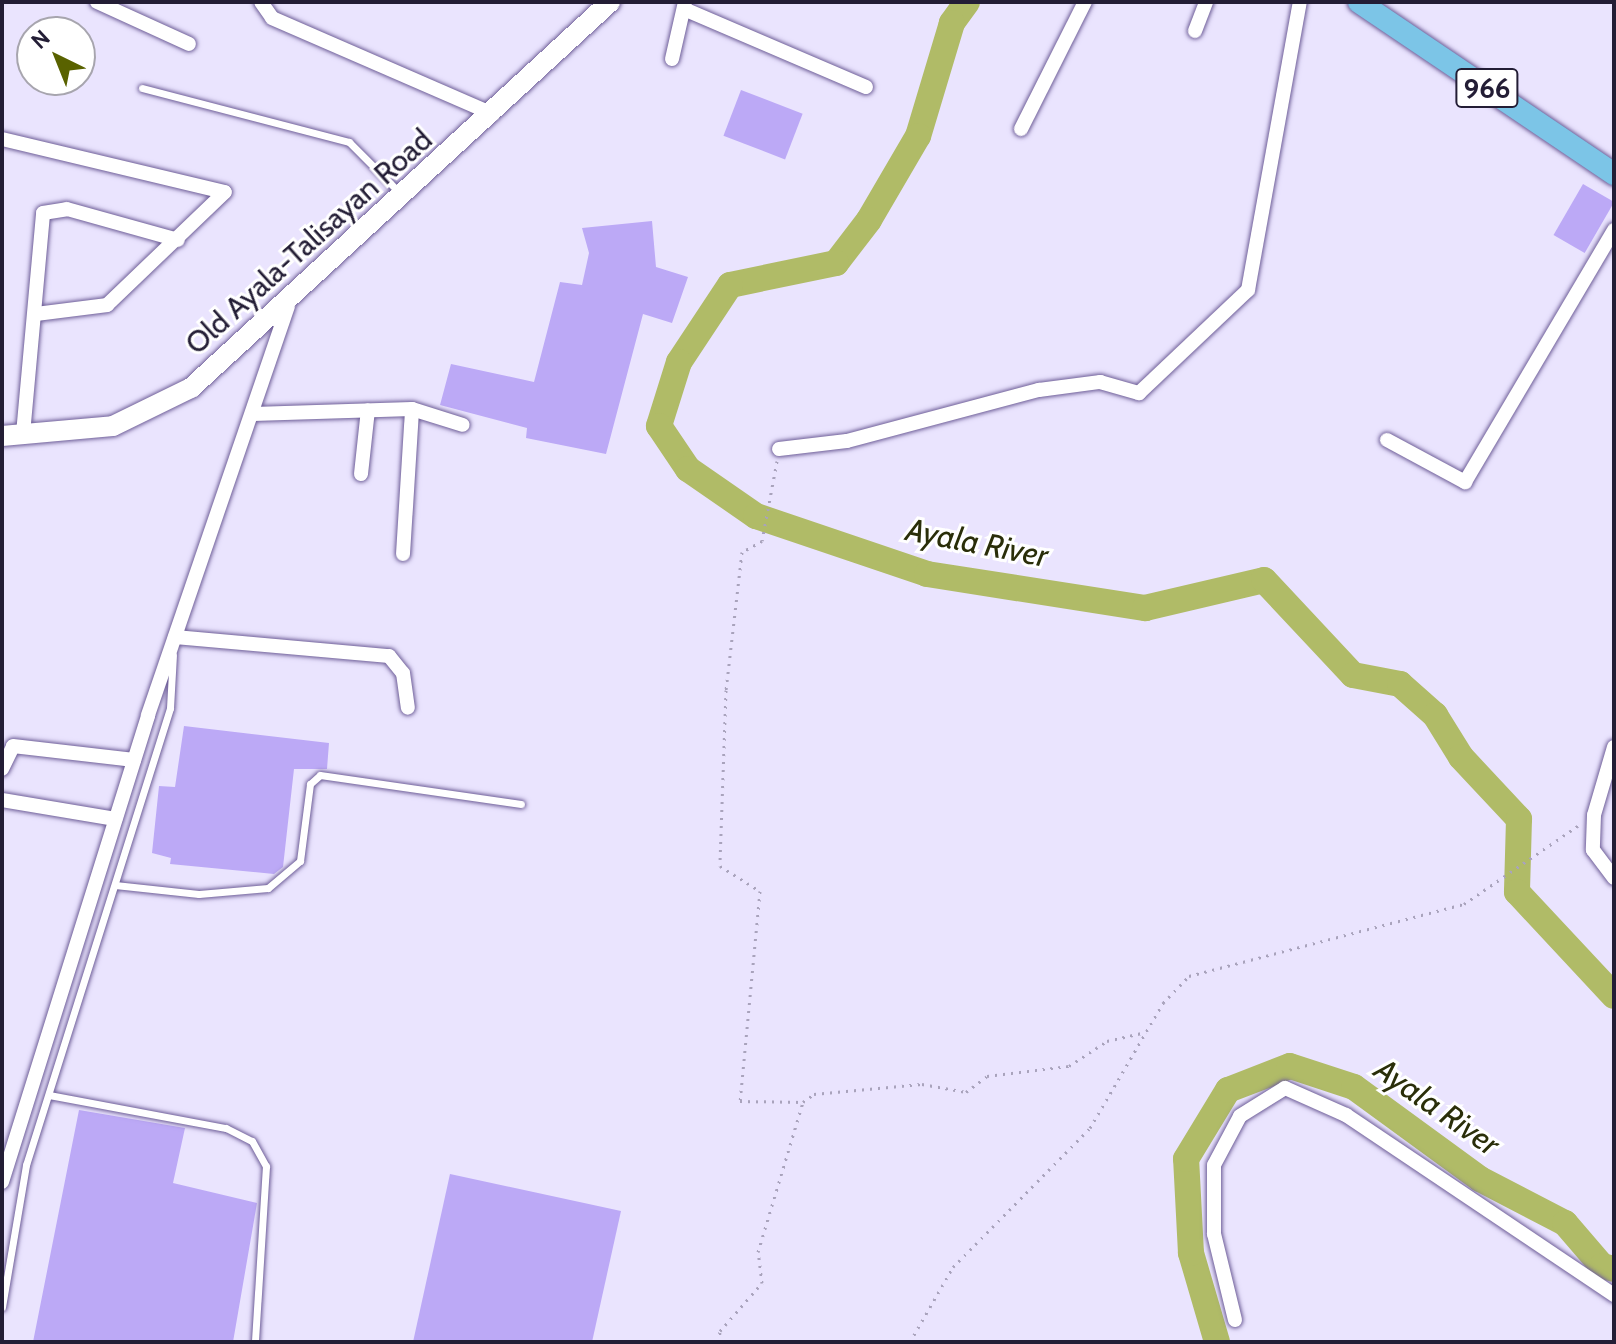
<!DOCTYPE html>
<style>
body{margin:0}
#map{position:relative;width:1616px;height:1344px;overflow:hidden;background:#eae4fe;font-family:Cabin,sans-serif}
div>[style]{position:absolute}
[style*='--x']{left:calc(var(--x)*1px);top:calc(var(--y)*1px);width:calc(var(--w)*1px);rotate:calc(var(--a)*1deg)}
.river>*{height:26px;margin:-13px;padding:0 13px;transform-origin:13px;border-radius:13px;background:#b0bb67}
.building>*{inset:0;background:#bca9f6;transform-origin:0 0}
.path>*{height:3px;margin-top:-1.5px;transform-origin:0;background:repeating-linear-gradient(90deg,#a9a3bc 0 2px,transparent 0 8px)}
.roads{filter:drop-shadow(0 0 2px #6e5e98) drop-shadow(0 0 2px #6e5e98)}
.lane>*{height:7px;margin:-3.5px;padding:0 3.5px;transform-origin:3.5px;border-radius:3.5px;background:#fff}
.street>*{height:14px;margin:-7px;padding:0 7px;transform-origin:7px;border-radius:7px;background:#fff}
.secondary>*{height:20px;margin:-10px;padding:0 10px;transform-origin:10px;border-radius:10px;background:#fff}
.primary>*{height:22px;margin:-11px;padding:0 11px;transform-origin:11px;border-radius:11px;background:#7cc5e7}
span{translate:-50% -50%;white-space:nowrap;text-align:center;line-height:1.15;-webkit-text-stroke:6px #fff;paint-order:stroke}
.shield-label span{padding:2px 6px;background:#fff;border:2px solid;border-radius:6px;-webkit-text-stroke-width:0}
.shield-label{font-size:28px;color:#231d35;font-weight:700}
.street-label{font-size:30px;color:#231d35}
.water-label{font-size:32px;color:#2a2e09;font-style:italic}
.frame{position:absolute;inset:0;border:4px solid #231d35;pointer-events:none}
.north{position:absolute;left:16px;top:16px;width:80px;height:80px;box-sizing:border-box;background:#fff;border:2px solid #a7a5ae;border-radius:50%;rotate:317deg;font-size:22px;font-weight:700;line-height:32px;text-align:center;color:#231d35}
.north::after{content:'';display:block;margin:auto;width:28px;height:36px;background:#596200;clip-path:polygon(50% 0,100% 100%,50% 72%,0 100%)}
</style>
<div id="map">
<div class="river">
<i style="--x:967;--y:2;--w:26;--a:126"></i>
<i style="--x:952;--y:23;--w:118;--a:106.7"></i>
<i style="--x:918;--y:136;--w:97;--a:120.3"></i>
<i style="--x:869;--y:220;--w:54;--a:127.5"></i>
<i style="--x:836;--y:263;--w:108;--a:168.3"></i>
<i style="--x:730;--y:285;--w:92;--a:123.5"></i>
<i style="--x:679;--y:362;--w:67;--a:107.4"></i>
<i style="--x:659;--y:426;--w:52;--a:56"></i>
<i style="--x:688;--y:469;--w:83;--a:34.7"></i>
<i style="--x:756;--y:516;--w:181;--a:18.7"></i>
<i style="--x:927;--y:574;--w:221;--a:8.9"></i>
<i style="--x:1145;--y:608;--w:122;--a:-13.2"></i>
<i style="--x:1264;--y:580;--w:130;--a:46.9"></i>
<i style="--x:1353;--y:675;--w:48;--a:10.8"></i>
<i style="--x:1400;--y:684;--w:47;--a:41.5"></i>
<i style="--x:1435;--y:715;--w:49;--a:58.2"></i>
<i style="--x:1461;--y:757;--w:85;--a:46.9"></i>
<i style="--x:1519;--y:819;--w:73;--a:91.6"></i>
<i style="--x:1517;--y:892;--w:142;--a:47"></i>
<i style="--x:1217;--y:1342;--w:93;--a:-106.3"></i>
<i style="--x:1191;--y:1253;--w:94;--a:-93"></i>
<i style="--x:1186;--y:1159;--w:81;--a:-58.7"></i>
<i style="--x:1228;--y:1090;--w:66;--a:-21.2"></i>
<i style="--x:1290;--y:1066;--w:67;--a:18.2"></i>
<i style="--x:1354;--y:1087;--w:156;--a:36.1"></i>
<i style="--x:1480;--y:1179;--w:96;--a:27.4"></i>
<i style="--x:1565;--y:1223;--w:57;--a:49.3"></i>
<i style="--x:1602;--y:1266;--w:12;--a:14"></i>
</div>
<div class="building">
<i style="left:741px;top:90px;width:66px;height:49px;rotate:21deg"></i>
<i style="left:1583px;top:184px;width:36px;height:59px;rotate:30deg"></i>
<i style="clip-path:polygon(652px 221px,656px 267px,688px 277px,672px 323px,643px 314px,606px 454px,526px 438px,527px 428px,440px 405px,451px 364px,534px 382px,560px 282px,582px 285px,589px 253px,582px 228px)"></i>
<i style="clip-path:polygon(184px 726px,329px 743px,327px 769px,294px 769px,283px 867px,274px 874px,170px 864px,171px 858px,152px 853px,159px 786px,175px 787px)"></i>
<i style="clip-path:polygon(79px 1110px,185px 1128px,173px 1183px,257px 1203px,233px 1342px,33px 1342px)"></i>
<i style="clip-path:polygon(450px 1174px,621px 1211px,592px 1342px,413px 1342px)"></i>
</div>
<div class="path">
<i style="--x:777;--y:461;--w:81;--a:100.6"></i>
<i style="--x:762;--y:541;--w:23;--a:151"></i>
<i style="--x:742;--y:552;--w:139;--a:96.6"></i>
<i style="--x:726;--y:690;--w:176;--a:92"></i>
<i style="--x:720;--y:866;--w:47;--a:32"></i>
<i style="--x:760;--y:891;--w:211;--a:95.4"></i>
<i style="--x:740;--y:1101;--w:63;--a:0.9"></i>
<i style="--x:719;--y:1342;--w:11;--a:-85"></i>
<i style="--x:720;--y:1331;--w:64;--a:-48.8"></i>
<i style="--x:762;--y:1283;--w:31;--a:-97"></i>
<i style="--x:758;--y:1252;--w:157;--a:-73.3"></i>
<i style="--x:803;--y:1102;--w:14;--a:-36"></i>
<i style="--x:814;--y:1094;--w:108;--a:-5.3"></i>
<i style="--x:922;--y:1084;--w:45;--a:10.3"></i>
<i style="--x:966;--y:1092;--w:26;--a:-37"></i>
<i style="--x:987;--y:1076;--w:83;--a:-7"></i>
<i style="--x:1069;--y:1066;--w:45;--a:-33.3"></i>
<i style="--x:1107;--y:1041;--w:40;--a:-13"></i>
<i style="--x:910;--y:1342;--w:86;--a:-60.2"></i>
<i style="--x:953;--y:1267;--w:195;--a:-45.4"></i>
<i style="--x:1090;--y:1128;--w:145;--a:-59.7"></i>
<i style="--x:1163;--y:1003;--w:37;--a:-46"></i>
<i style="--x:1189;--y:976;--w:284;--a:-14.7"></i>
<i style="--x:1464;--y:904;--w:140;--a:-34.5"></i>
</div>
<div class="roads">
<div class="lane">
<i style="--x:142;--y:88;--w:214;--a:14.6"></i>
<i style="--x:349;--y:142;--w:72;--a:45"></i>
<i style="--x:115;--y:885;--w:84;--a:6.1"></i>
<i style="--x:199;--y:894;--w:69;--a:-5"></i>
<i style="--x:268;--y:888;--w:42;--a:-40.2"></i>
<i style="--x:300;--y:861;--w:78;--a:-82.6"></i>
<i style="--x:310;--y:784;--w:13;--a:-42"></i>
<i style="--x:320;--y:775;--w:203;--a:8.2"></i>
<i style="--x:49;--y:1095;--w:180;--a:10.6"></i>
<i style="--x:226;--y:1128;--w:29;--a:27"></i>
<i style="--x:252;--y:1141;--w:29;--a:61"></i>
<i style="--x:266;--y:1166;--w:176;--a:93.6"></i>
<i style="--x:2;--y:1307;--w:144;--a:-80.4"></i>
<i style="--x:26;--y:1165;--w:479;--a:-72.5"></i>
<i style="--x:170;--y:708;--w:53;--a:-86.8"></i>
</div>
<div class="street">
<i style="--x:97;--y:2;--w:101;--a:24.5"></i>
<i style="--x:261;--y:2;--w:19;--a:55"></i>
<i style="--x:272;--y:18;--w:241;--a:23.5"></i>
<i style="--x:684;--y:9;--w:198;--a:23.2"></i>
<i style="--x:1195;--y:31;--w:31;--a:-69"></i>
<i style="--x:672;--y:59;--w:58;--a:-77.2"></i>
<i style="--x:1021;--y:129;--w:142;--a:-63.3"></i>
<i style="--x:2;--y:139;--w:229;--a:13.4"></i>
<i style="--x:36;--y:314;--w:72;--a:-7.2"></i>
<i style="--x:107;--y:305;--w:163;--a:-43.8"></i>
<i style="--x:253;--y:414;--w:159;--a:-1.8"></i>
<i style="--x:412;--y:409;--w:53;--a:17.4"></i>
<i style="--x:23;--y:434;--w:222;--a:-84.8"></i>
<i style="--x:43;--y:213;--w:24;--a:-9"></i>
<i style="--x:67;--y:209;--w:115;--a:15.6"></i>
<i style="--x:1387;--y:440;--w:89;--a:28.3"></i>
<i style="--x:1465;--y:482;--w:293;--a:-59.4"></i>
<i style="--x:779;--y:449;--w:68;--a:-6.7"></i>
<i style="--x:847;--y:441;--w:199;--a:-14.9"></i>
<i style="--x:1039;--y:390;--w:62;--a:-7.5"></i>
<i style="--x:1100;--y:382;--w:41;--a:15.8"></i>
<i style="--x:1139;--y:393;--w:150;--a:-43.4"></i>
<i style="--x:1248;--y:290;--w:293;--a:-79.8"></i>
<i style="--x:361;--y:474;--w:64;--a:-83.8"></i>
<i style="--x:403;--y:554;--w:145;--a:-86.4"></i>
<i style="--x:175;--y:637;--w:215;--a:5.1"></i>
<i style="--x:389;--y:656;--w:22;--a:51"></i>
<i style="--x:403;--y:673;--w:35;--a:82"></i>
<i style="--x:1614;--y:747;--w:71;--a:106.4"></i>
<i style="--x:1594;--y:815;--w:35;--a:92"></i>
<i style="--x:1593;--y:850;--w:35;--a:53"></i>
<i style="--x:2;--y:769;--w:25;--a:-64"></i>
<i style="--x:13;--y:746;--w:122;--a:6.6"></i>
<i style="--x:2;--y:800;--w:115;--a:9.5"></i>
<i style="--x:2;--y:1182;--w:489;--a:-72.6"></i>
<i style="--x:148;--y:715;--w:432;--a:-71.1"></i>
<i style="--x:1235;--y:1320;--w:89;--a:-103.7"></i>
<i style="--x:1214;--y:1234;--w:69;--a:-90"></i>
<i style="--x:1214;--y:1165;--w:55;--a:-62"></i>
<i style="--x:1240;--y:1116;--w:53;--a:-31.9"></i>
<i style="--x:1285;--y:1088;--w:67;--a:23.9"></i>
<i style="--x:1346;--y:1115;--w:323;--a:33.9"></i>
</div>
<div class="secondary">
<i style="--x:2;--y:436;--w:111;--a:-5.1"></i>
<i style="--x:113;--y:426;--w:87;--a:-26"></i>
<i style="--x:191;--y:388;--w:570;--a:-42.65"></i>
</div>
<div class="primary">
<i style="--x:1359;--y:2;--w:308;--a:34"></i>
</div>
</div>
<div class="shield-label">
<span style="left:1487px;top:88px">966</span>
</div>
<div class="street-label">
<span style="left:309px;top:242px;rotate:-42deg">Old Ayala-Talisayan Road</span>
</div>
<div class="water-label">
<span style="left:977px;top:543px;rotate:11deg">Ayala River</span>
<span style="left:1437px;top:1107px;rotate:35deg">Ayala River</span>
</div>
<div class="frame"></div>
<div class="north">N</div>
</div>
